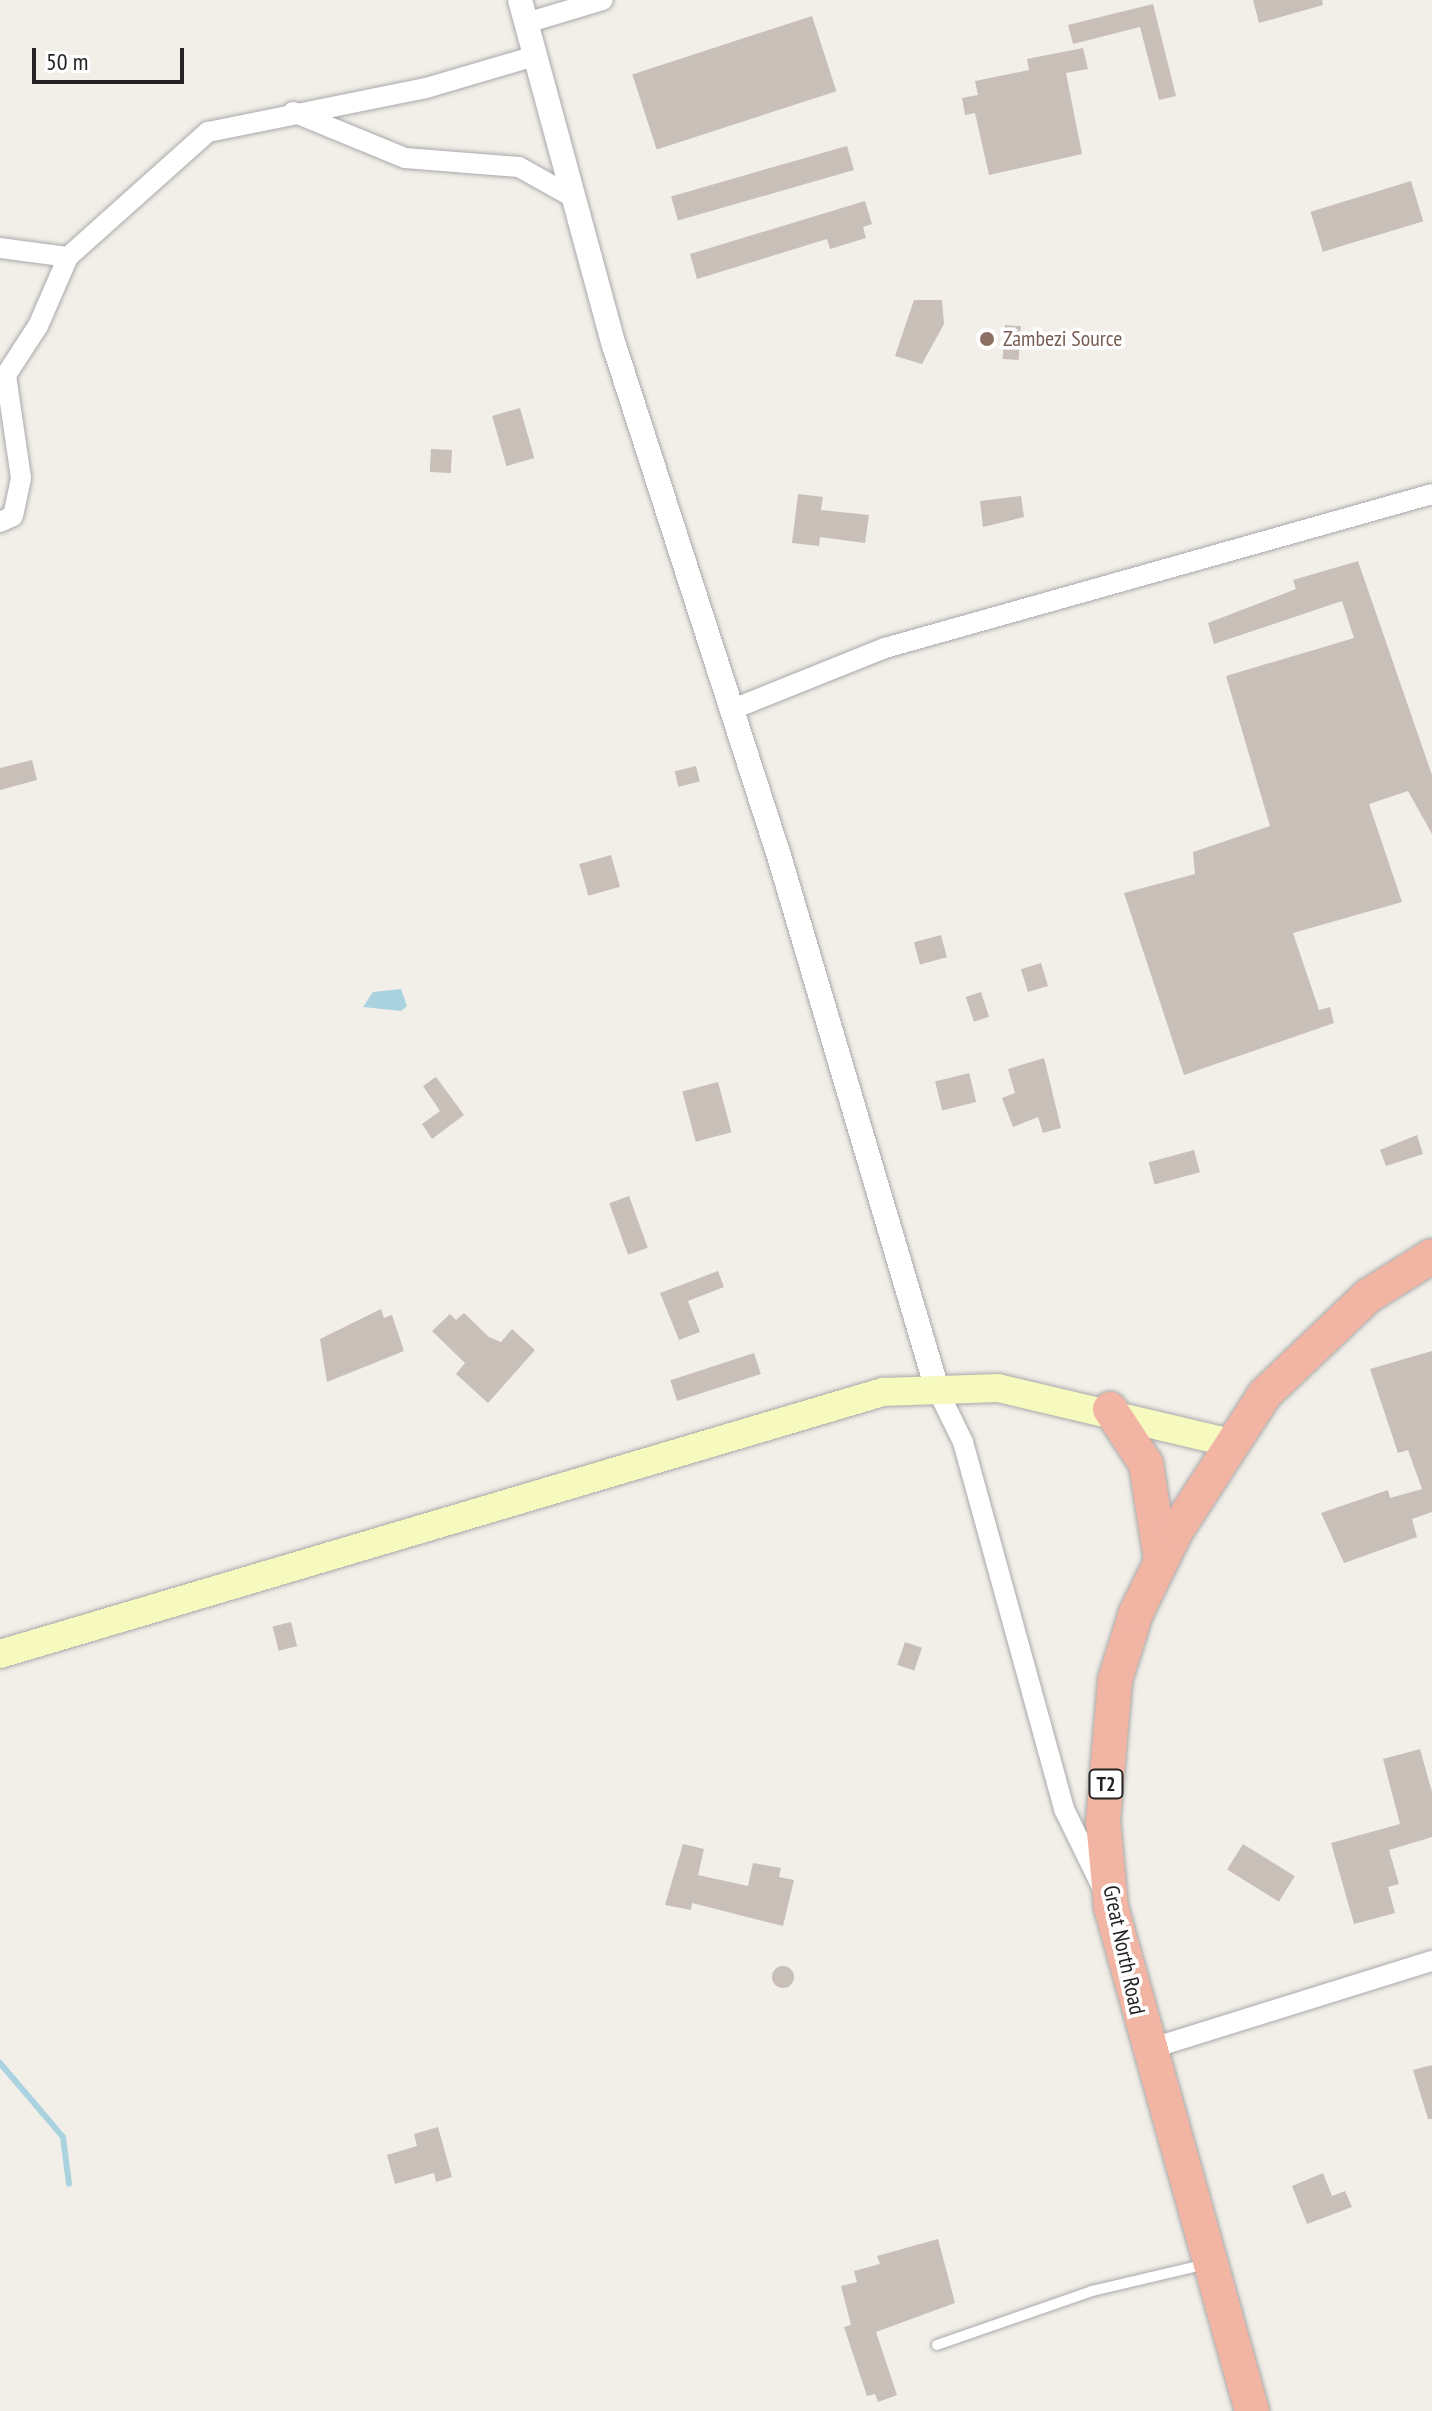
<!DOCTYPE html>
<style>
body{margin:0}
#map{position:relative;width:1432px;height:2411px;overflow:hidden;background:#f2efe9;font-family:"PT Sans Narrow",sans-serif}
div>[style]{position:absolute}
[style*='--x']{left:calc(var(--x)*1px);top:calc(var(--y)*1px);width:calc(var(--w)*1px);rotate:calc(var(--a)*1deg)}
.water>*{inset:0;background:#aad3df}
.stream>*{height:6px;margin:-3px;padding:0 3px;transform-origin:3px;border-radius:3px;background:#aad3df}
.building>*{inset:0;background:#c7bfb8;transform-origin:0 0}
.round{border-radius:50%}
.roads{filter:drop-shadow(0 0 2px #a9a9a9) drop-shadow(0 0 2px #a9a9a9)}
.service>*{height:10px;margin:-5px;padding:0 5px;transform-origin:5px;border-radius:5px;background:#fff}
.minor>*{height:20px;margin:-10px;padding:0 10px;transform-origin:10px;border-radius:10px;background:#fff}
.tertiary>*{height:24px;margin:-12px;padding:0 12px;transform-origin:12px;border-radius:12px;background:#fff}
.secondary>*{height:28px;margin:-14px;padding:0 14px;transform-origin:14px;border-radius:14px;background:#f7fabf}
.trunk>*{height:34px;margin:-17px;padding:0 17px;transform-origin:17px;border-radius:17px;background:#f2b4a3}
.dots>*{width:22px;height:22px;translate:-50% -50%;box-sizing:border-box;border:4px solid #fff;border-radius:50%}
span{translate:-50% -50%;white-space:nowrap;text-align:center;line-height:1.15;-webkit-text-stroke:7px #fff;paint-order:stroke}
.shield-label span{padding:2px 6px;background:#fff;border:2px solid;border-radius:6px;-webkit-text-stroke-width:0}
.shield-label{font-size:20px;color:#222;font-weight:700}
.education-label{font-size:22px;color:#785e54}
.left{translate:0 -50%;text-align:left}
.street-label{font-size:22px;color:#222}
.scale{position:absolute;left:32px;top:48px;width:152px;height:36px;box-sizing:border-box;border:4px solid #222;border-top:0;padding-left:10px;font-size:24px;line-height:28px;white-space:nowrap;color:#222;-webkit-text-stroke:6px #fff;paint-order:stroke}
</style>
<div id="map">
<div class="water">
<i style="clip-path:polygon(401px 989px,407px 1006px,401px 1011px,363px 1007px,373px 992px)"></i>
</div>
<div class="stream">
<i style="--x:0;--y:2063;--w:97;--a:49.6"></i>
<i style="--x:63;--y:2137;--w:47;--a:82.7"></i>
</div>
<div class="building">
<i style="clip-path:polygon(1253px 0,1322px 0,1323px 5px,1259px 23px)"></i>
<i style="clip-path:polygon(1153px 4px,1176px 96px,1159px 100px,1140px 27px,1073px 44px,1068px 25px)"></i>
<i style="left:812px;top:16px;width:79px;height:189px;rotate:72deg"></i>
<i style="clip-path:polygon(1083px 48px,1088px 69px,1066px 73px,1082px 154px,989px 175px,975px 113px,965px 115px,962px 98px,978px 95px,975px 81px,1029px 70px,1027px 59px)"></i>
<i style="left:847px;top:146px;width:25px;height:183px;rotate:74deg"></i>
<i style="left:1411px;top:181px;width:42px;height:105px;rotate:73deg"></i>
<i style="clip-path:polygon(865px 201px,872px 224px,863px 227px,866px 238px,830px 249px,827px 239px,697px 279px,690px 254px)"></i>
<i style="clip-path:polygon(914px 300px,942px 300px,944px 324px,922px 364px,895px 356px)"></i>
<i style="left:1005px;top:325px;width:16px;height:34px;rotate:4deg"></i>
<i style="left:520px;top:408px;width:52px;height:29px;rotate:74deg"></i>
<i style="left:431px;top:449px;width:21px;height:23px;rotate:3deg"></i>
<i style="clip-path:polygon(798px 494px,823px 497px,821px 510px,869px 515px,865px 543px,820px 537px,819px 546px,792px 543px)"></i>
<i style="clip-path:polygon(1021px 496px,1024px 517px,983px 527px,980px 501px)"></i>
<i style="clip-path:polygon(1358px 561px,1432px 775px,1432px 834px,1408px 791px,1369px 804px,1402px 902px,1293px 933px,1319px 1010px,1330px 1007px,1334px 1023px,1184px 1075px,1124px 893px,1195px 874px,1193px 852px,1270px 826px,1226px 676px,1354px 638px,1342px 601px,1214px 644px,1208px 623px,1296px 589px,1293px 580px)"></i>
<i style="clip-path:polygon(32px 760px,37px 780px,0 790px,0 768px)"></i>
<i style="left:696px;top:766px;width:16px;height:22px;rotate:76deg"></i>
<i style="left:611px;top:855px;width:33px;height:33px;rotate:74deg"></i>
<i style="left:941px;top:935px;width:23px;height:28px;rotate:75deg"></i>
<i style="left:1041px;top:963px;width:24px;height:21px;rotate:73deg"></i>
<i style="left:981px;top:992px;width:26px;height:16px;rotate:72deg"></i>
<i style="clip-path:polygon(1044px 1058px,1061px 1128px,1043px 1133px,1038px 1117px,1013px 1127px,1002px 1098px,1015px 1093px,1008px 1069px)"></i>
<i style="left:969px;top:1073px;width:30px;height:35px;rotate:76deg"></i>
<i style="clip-path:polygon(436px 1077px,464px 1115px,432px 1139px,422px 1124px,440px 1111px,423px 1086px)"></i>
<i style="left:718px;top:1082px;width:52px;height:37px;rotate:75deg"></i>
<i style="clip-path:polygon(1417px 1135px,1423px 1154px,1386px 1166px,1380px 1150px)"></i>
<i style="left:1194px;top:1150px;width:23px;height:47px;rotate:75deg"></i>
<i style="left:629px;top:1196px;width:55px;height:21px;rotate:70deg"></i>
<i style="clip-path:polygon(718px 1271px,724px 1287px,688px 1301px,700px 1332px,679px 1340px,660px 1293px)"></i>
<i style="clip-path:polygon(381px 1309px,384px 1318px,392px 1315px,404px 1351px,327px 1382px,320px 1339px)"></i>
<i style="clip-path:polygon(464px 1313px,489px 1337px,501px 1342px,512px 1329px,535px 1350px,488px 1403px,456px 1374px,465px 1363px,432px 1331px,450px 1314px,456px 1320px)"></i>
<i style="clip-path:polygon(1432px 1351px,1432px 1512px,1412px 1519px,1417px 1537px,1344px 1563px,1321px 1513px,1388px 1490px,1390px 1498px,1422px 1489px,1408px 1450px,1398px 1453px,1370px 1369px)"></i>
<i style="left:754px;top:1353px;width:22px;height:88px;rotate:72deg"></i>
<i style="left:291px;top:1622px;width:25px;height:19px;rotate:76deg"></i>
<i style="left:905px;top:1642px;width:18px;height:24px;rotate:19deg"></i>
<i style="clip-path:polygon(1420px 1749px,1432px 1792px,1432px 1837px,1389px 1850px,1399px 1884px,1388px 1887px,1395px 1913px,1354px 1924px,1331px 1843px,1400px 1824px,1383px 1759px)"></i>
<i style="clip-path:polygon(683px 1844px,704px 1849px,698px 1875px,748px 1886px,753px 1863px,781px 1868px,779px 1877px,794px 1880px,783px 1926px,692px 1903px,691px 1910px,665px 1905px)"></i>
<i style="left:1243px;top:1844px;width:61px;height:30px;rotate:32deg"></i>
<i class="round" style="left:772px;top:1966px;width:22px;height:22px"></i>
<i style="clip-path:polygon(1432px 2065px,1432px 2119px,1428px 2119px,1413px 2070px)"></i>
<i style="clip-path:polygon(438px 2127px,452px 2177px,436px 2182px,434px 2173px,395px 2184px,387px 2155px,417px 2146px,414px 2134px)"></i>
<i style="clip-path:polygon(1323px 2173px,1332px 2196px,1345px 2191px,1352px 2207px,1307px 2224px,1292px 2186px)"></i>
<i style="clip-path:polygon(938px 2239px,955px 2303px,876px 2332px,897px 2395px,878px 2402px,875px 2394px,867px 2396px,844px 2327px,851px 2325px,841px 2286px,857px 2282px,854px 2271px,880px 2264px,877px 2256px)"></i>
</div>
<div class="roads">
<div class="service">
<i style="--x:937;--y:2345;--w:164;--a:-19.2"></i>
<i style="--x:1092;--y:2291;--w:118;--a:-13.2"></i>
</div>
<div class="minor">
<i style="--x:526;--y:23;--w:80;--a:-16.6"></i>
<i style="--x:293;--y:112;--w:121;--a:22.3"></i>
<i style="--x:405;--y:158;--w:114;--a:4.5"></i>
<i style="--x:519;--y:167;--w:62;--a:29.1"></i>
<i style="--x:0;--y:248;--w:69;--a:7.5"></i>
<i style="--x:0;--y:522;--w:14;--a:-25"></i>
<i style="--x:13;--y:516;--w:39;--a:-78"></i>
<i style="--x:21;--y:478;--w:104;--a:-98.3"></i>
<i style="--x:6;--y:375;--w:59;--a:-56.9"></i>
<i style="--x:38;--y:326;--w:75;--a:-66.5"></i>
<i style="--x:68;--y:257;--w:188;--a:-41.8"></i>
<i style="--x:208;--y:132;--w:222;--a:-11.4"></i>
<i style="--x:426;--y:88;--w:114;--a:-16.4"></i>
<i style="--x:733;--y:709;--w:164;--a:-21.9"></i>
<i style="--x:885;--y:648;--w:568;--a:-15.72"></i>
<i style="--x:937;--y:1389;--w:59;--a:63.9"></i>
<i style="--x:963;--y:1442;--w:381;--a:74.6"></i>
<i style="--x:1064;--y:1809;--w:85;--a:64"></i>
<i style="--x:1146;--y:2050;--w:300;--a:-17.3"></i>
</div>
<div class="tertiary">
<i style="--x:520;--y:0;--w:358;--a:74.8"></i>
<i style="--x:614;--y:345;--w:537;--a:72.1"></i>
<i style="--x:779;--y:856;--w:556;--a:73.49"></i>
</div>
<div class="secondary">
<i style="--x:0;--y:1654;--w:921;--a:-16.53"></i>
<i style="--x:883;--y:1392;--w:115;--a:-2"></i>
<i style="--x:998;--y:1388;--w:239;--a:13.3"></i>
</div>
<div class="trunk">
<i style="--x:1110;--y:1409;--w:66;--a:56.8"></i>
<i style="--x:1146;--y:1464;--w:97;--a:81.1"></i>
<i style="--x:1252;--y:2411;--w:523;--a:-105.63"></i>
<i style="--x:1111;--y:1907;--w:86;--a:-95.3"></i>
<i style="--x:1103;--y:1821;--w:142;--a:-85.1"></i>
<i style="--x:1115;--y:1680;--w:70;--a:-72.6"></i>
<i style="--x:1136;--y:1613;--w:91;--a:-64"></i>
<i style="--x:1176;--y:1531;--w:163;--a:-57"></i>
<i style="--x:1265;--y:1394;--w:142;--a:-43.6"></i>
<i style="--x:1368;--y:1296;--w:75;--a:-32"></i>
</div>
</div>
<div class="dots">
<i style="left:987px;top:339px;background:#8d6e63"></i>
</div>
<div class="shield-label">
<span style="left:1106px;top:1784px">T2</span>
</div>
<div class="education-label">
<span class="left" style="left:1003px;top:339px">Zambezi Source</span>
</div>
<div class="street-label">
<span style="left:1124px;top:1950px;rotate:78deg">Great North Road</span>
</div>
<div class="scale">50 m</div>
</div>
